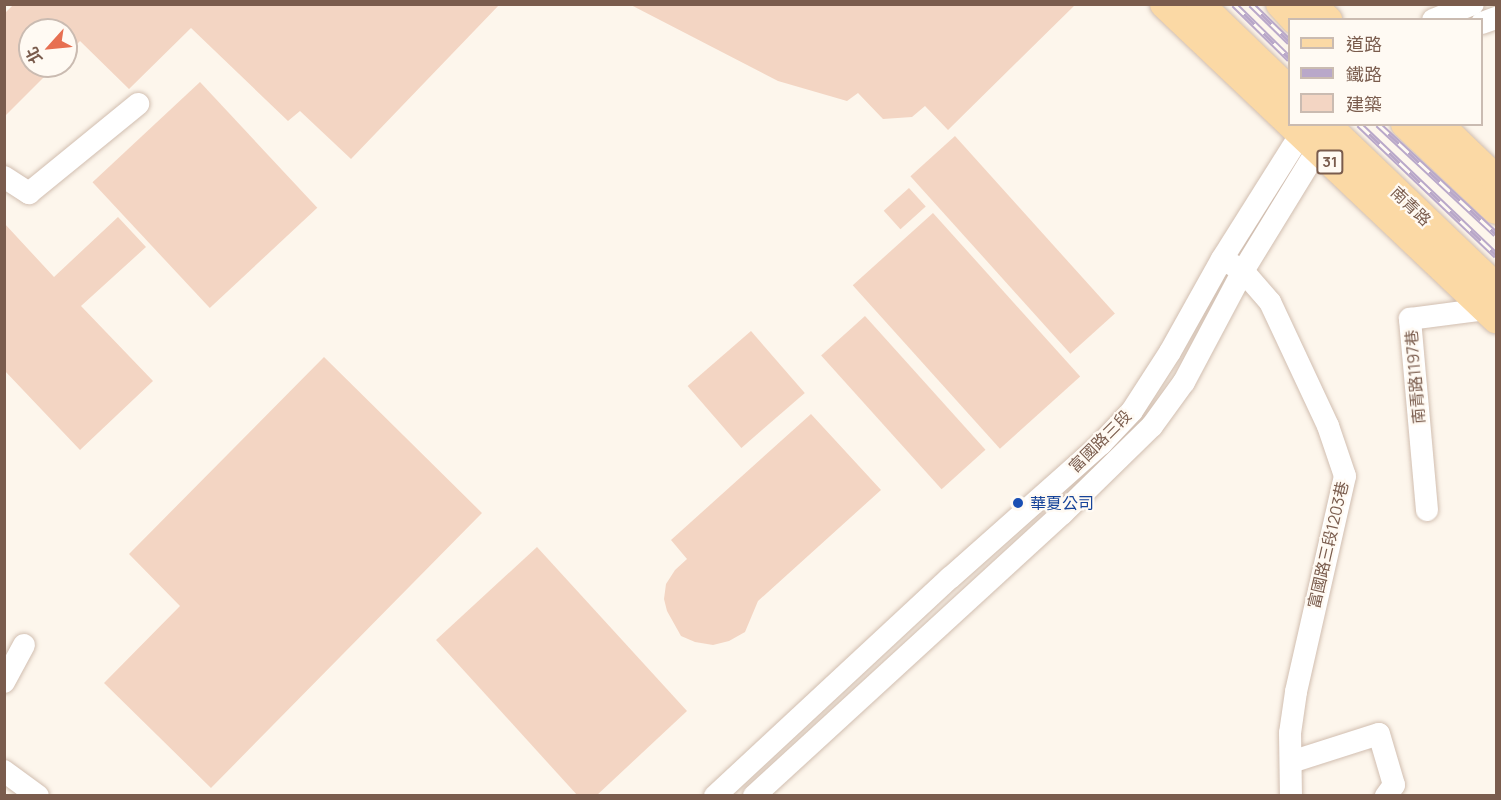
<!DOCTYPE html>
<meta charset="utf-8">
<style>
body{margin:0}
#map{position:relative;width:1501px;height:800px;overflow:hidden;background:#fdf6ec;font-family:Manrope,"Noto Sans TC",sans-serif}
div>[style]{position:absolute}
[style*='--x']{left:calc(var(--x)*1px);top:calc(var(--y)*1px);width:calc(var(--w)*1px);rotate:calc(var(--a)*1deg)}
.building>*{inset:0;background:#f3d5c3;transform-origin:0 0}
.roads{filter:drop-shadow(0 0 2px #d1beb0) drop-shadow(0 0 2px #d1beb0)}
.minor>*{height:22px;margin:-11px;padding:0 11px;transform-origin:11px;border-radius:11px;background:#fff}
.major>*{height:28px;margin:-14px;padding:0 14px;transform-origin:14px;border-radius:14px;background:#fbd9a5}
.rail>*{height:7px;margin-top:-3.5px;transform-origin:0;background:repeating-linear-gradient(90deg,#fffaf3 0 14px,#b9a8c9 0 28px);box-sizing:border-box;border-block:2px solid #b9a8c9}
.dots>*{width:16px;height:16px;translate:-50% -50%;box-sizing:border-box;border:3px solid #fffaf3;border-radius:50%}
span{translate:-50% -50%;white-space:nowrap;text-align:center;line-height:1.15;-webkit-text-stroke:4.5px #fffaf3;paint-order:stroke}
.shield-label span{padding:2px 4px;background:#fffaf3;border:2px solid;border-radius:4px;-webkit-text-stroke-width:0}
.shield-label{font-size:15px;color:#7a5c4d;font-weight:700}
.street-label{font-size:16px;color:#7a5c4d}
.transit-label{font-size:16px;color:#164399}
.left{translate:0 -50%;text-align:left}
.frame{position:absolute;inset:0;border:6px solid #7a5c4d;pointer-events:none}
.legend{position:absolute;left:1288px;top:18px;width:195px;height:108px;box-sizing:border-box;background:#fffaf3;border:2px solid #cabbb1;margin:0;padding:8px 10px;list-style:none;font-size:18px;color:#7a5c4d}
.legend li{display:flex;align-items:center;gap:12px;height:30px}
.legend b{width:30px;border:2px solid #cabbb1}
.north{position:absolute;left:18px;top:18px;width:60px;height:60px;box-sizing:border-box;background:#fffaf3;border:2px solid #cabbb1;border-radius:50%;rotate:243deg;font-size:16px;font-weight:700;line-height:24px;text-align:center;color:#7a5c4d}
.north::after{content:'';display:block;margin:auto;width:21px;height:27px;background:#e76f51;clip-path:polygon(50% 0,100% 100%,50% 72%,0 100%)}
</style>
<div id="map">
<div class="building">
<i style="clip-path:polygon(14px 4px,500px 4px,351px 159px,300px 111px,288px 121px,191px 28px,129px 89px,80px 41px,66px 55px,66px 30px,30px 30px,30px 66px,55px 66px,4px 117px,4px 14px)"></i>
<i style="clip-path:polygon(629px 4px,1076px 4px,948px 130px,925px 106px,912px 117px,883px 119px,858px 93px,847px 101px,778px 81px)"></i>
<i style="left:200px;top:82px;width:172px;height:147px;rotate:47deg"></i>
<i style="left:955px;top:136px;width:239px;height:60px;rotate:48deg"></i>
<i style="left:909px;top:188px;width:25px;height:34px;rotate:48deg"></i>
<i style="left:933px;top:213px;width:220px;height:108px;rotate:48deg"></i>
<i style="clip-path:polygon(118px 217px,146px 247px,81px 306px,153px 381px,80px 450px,4px 370px,4px 223px,54px 277px)"></i>
<i style="left:865px;top:316px;width:180px;height:59px;rotate:48deg"></i>
<i style="left:751px;top:331px;width:82px;height:84px;rotate:49deg"></i>
<i style="clip-path:polygon(324px 357px,482px 513px,211px 788px,104px 683px,180px 606px,129px 554px)"></i>
<i style="clip-path:polygon(811px 414px,881px 490px,758px 601px,745px 632px,729px 641px,713px 645px,695px 642px,681px 636px,667px 611px,664px 599px,666px 584px,675px 570px,687px 559px,671px 540px)"></i>
<i style="clip-path:polygon(537px 547px,687px 711px,596px 796px,578px 796px,436px 640px)"></i>
</div>
<div class="roads">
<div class="minor">
<i style="--x:1433;--y:20;--w:43;--a:-21.8"></i>
<i style="--x:1482;--y:23;--w:15;--a:-20"></i>
<i style="--x:4;--y:177;--w:30;--a:33"></i>
<i style="--x:29;--y:193;--w:141;--a:-39.2"></i>
<i style="--x:1231;--y:264;--w:14;--a:30"></i>
<i style="--x:1243;--y:271;--w:41;--a:48.9"></i>
<i style="--x:1270;--y:302;--w:137;--a:64.9"></i>
<i style="--x:1328;--y:426;--w:53;--a:71.2"></i>
<i style="--x:1345;--y:476;--w:221;--a:102.8"></i>
<i style="--x:1296;--y:692;--w:41;--a:98.3"></i>
<i style="--x:1290;--y:733;--w:63;--a:89.1"></i>
<i style="--x:1427;--y:510;--w:192;--a:-95.1"></i>
<i style="--x:1410;--y:319;--w:77;--a:-7.5"></i>
<i style="--x:4;--y:682;--w:42;--a:-61.6"></i>
<i style="--x:1291;--y:762;--w:92;--a:-17.7"></i>
<i style="--x:1379;--y:734;--w:53;--a:73.6"></i>
<i style="--x:1394;--y:785;--w:14;--a:126"></i>
<i style="--x:4;--y:771;--w:42;--a:36.3"></i>
<i style="--x:715;--y:796;--w:321;--a:-42.9"></i>
<i style="--x:950;--y:578;--w:202;--a:-41.6"></i>
<i style="--x:1101;--y:444;--w:45;--a:-46.8"></i>
<i style="--x:1132;--y:411;--w:70;--a:-57.2"></i>
<i style="--x:1170;--y:352;--w:107;--a:-60.8"></i>
<i style="--x:1222;--y:259;--w:160;--a:-57.8"></i>
<i style="--x:754;--y:796;--w:418;--a:-42.5"></i>
<i style="--x:1062;--y:514;--w:126;--a:-44.4"></i>
<i style="--x:1152;--y:426;--w:54;--a:-54"></i>
<i style="--x:1184;--y:382;--w:126;--a:-62"></i>
<i style="--x:1243;--y:271;--w:157;--a:-58.5"></i>
</div>
<div class="major">
<i style="--x:1164;--y:4;--w:458;--a:43.5"></i>
<i style="--x:1200;--y:4;--w:125;--a:44"></i>
<i style="--x:1280;--y:4;--w:22;--a:47"></i>
<i style="--x:1312;--y:4;--w:23;--a:45"></i>
<i style="--x:1326;--y:124;--w:236;--a:43.8"></i>
<i style="--x:1405;--y:124;--w:125;--a:43.4"></i>
<i style="--x:1439;--y:124;--w:79;--a:44"></i>
</div>
</div>
<div class="rail">
<i style="--x:1234;--y:4;--w:78;--a:44.5"></i>
<i style="--x:1251;--y:4;--w:54;--a:44.3"></i>
<i style="--x:1359;--y:124;--w:190;--a:43.7"></i>
<i style="--x:1378;--y:124;--w:161;--a:43"></i>
</div>
<div class="dots">
<i style="left:1018px;top:503px;background:#1a4fb4"></i>
</div>
<div class="shield-label">
<span style="left:1330px;top:162px">31</span>
</div>
<div class="street-label">
<span style="left:1411px;top:206px;rotate:44deg">南青路</span>
<span style="left:1415px;top:377px;rotate:-95deg">南青路1197巷</span>
<span style="left:1100px;top:441px;rotate:-45deg">富國路三段</span>
<span style="left:1328px;top:545px;rotate:-77deg">富國路三段1203巷</span>
</div>
<div class="transit-label">
<span class="left" style="left:1030px;top:503px">華夏公司</span>
</div>
<div class="frame"></div>
<ul class="legend">
<li><b style="height:8px;background:#fbd9a5"></b>道路</li>
<li><b style="height:8px;background:#b9a8c9"></b>鐵路</li>
<li><b style="height:16px;background:#f3d5c3"></b>建築</li>
</ul>
<div class="north">北</div>
</div>
